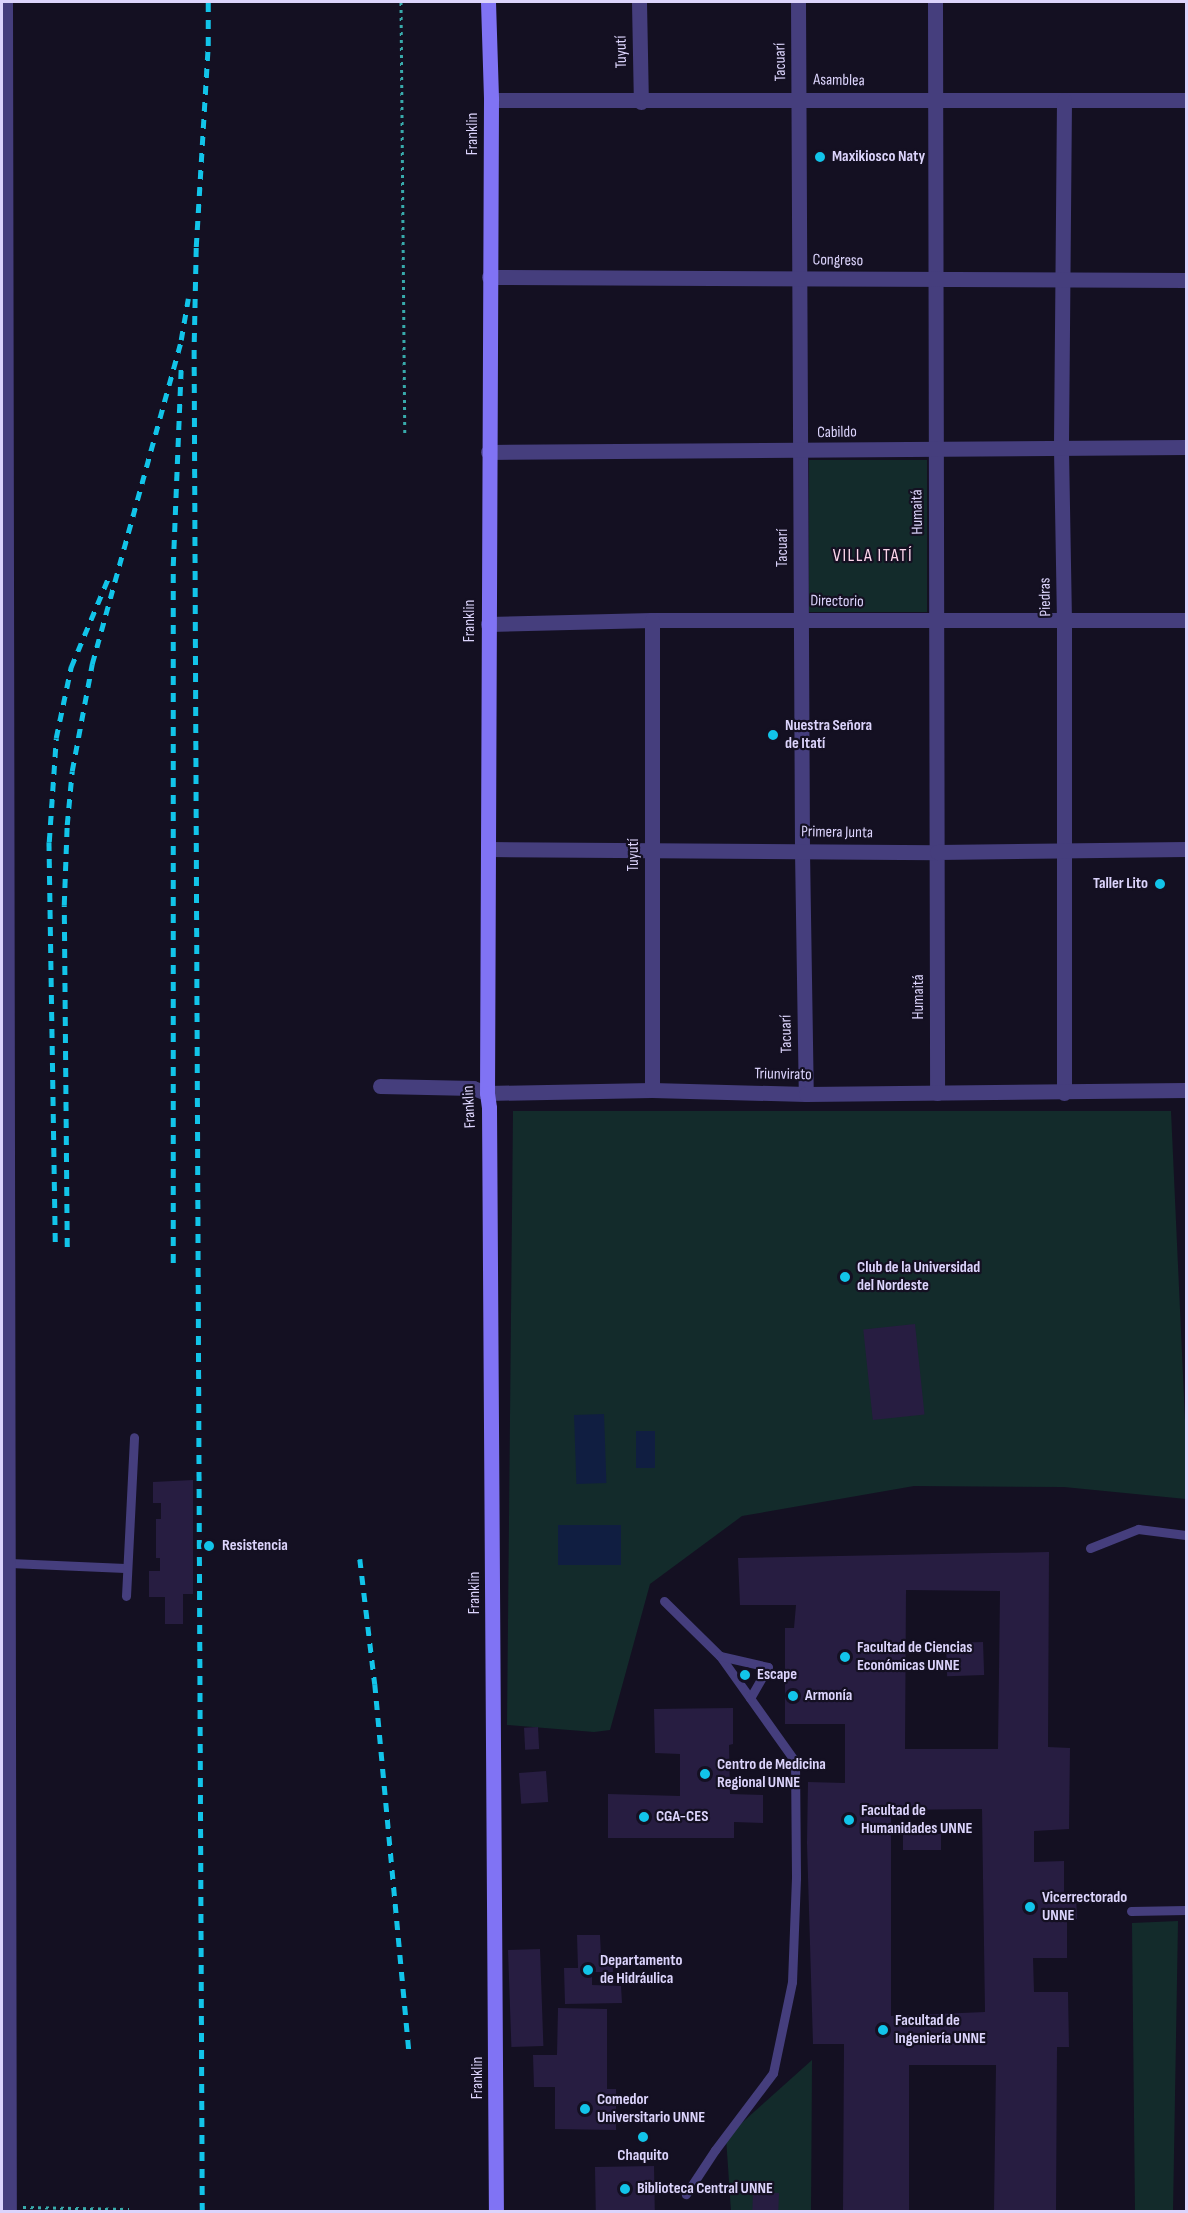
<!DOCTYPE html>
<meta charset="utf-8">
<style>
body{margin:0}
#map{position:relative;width:1188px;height:2213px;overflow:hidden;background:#141022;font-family:"Sofia Sans Condensed",sans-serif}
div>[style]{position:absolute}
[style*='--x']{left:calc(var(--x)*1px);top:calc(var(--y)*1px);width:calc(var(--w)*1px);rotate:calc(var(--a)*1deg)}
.green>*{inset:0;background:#132b2b;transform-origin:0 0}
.water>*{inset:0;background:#101e41;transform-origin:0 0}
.building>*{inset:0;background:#271d41;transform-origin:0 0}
.path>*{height:3px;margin-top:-1.5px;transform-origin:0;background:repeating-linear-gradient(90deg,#38aaab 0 3px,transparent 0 7.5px)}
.lane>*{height:9px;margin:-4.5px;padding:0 4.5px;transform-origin:4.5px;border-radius:4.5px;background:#453e7d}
.street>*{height:15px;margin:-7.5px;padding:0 7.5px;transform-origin:7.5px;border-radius:7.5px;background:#453e7d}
.secondary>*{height:15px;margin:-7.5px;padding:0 7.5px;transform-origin:7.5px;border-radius:7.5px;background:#8073f4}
.rail>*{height:4.5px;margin-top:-2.25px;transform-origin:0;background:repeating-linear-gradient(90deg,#12c4e9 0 9px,transparent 0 17px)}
.dots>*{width:16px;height:16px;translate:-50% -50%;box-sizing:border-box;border:3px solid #141022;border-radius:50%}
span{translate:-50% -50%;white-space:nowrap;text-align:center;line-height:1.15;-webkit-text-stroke:4.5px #141022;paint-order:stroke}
.street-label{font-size:16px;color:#dcd4fc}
.poi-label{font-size:16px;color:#dcd4fc;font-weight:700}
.left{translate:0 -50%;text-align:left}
.right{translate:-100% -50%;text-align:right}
.neighbourhood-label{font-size:18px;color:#fcd6eb;letter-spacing:1.5px}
.frame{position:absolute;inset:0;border:3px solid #dcd4fc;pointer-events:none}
</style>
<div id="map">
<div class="green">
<i style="left:809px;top:460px;width:118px;height:152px"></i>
<i style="clip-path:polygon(513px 1111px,1171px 1111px,1186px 1442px,1186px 1499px,1064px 1487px,914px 1486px,742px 1516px,650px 1584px,610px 1730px,594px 1732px,507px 1725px)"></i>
<i style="clip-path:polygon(1178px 1921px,1173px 2211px,1135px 2211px,1132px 1923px)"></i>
<i style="clip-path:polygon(812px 2060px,811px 2211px,731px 2211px,726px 2137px)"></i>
</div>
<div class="water">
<i style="left:604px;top:1414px;width:69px;height:30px;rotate:88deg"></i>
<i style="left:636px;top:1431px;width:19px;height:37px"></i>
<i style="left:621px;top:1525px;width:40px;height:63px;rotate:90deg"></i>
</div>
<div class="building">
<i style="left:915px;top:1324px;width:91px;height:52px;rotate:84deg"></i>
<i style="clip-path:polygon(193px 1480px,193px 1594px,183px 1594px,183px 1624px,165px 1624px,165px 1597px,149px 1597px,149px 1571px,160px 1571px,160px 1558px,156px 1558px,156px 1519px,161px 1519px,161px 1503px,153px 1503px,153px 1482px)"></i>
<i style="clip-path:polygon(evenodd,1049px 1552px,1048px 1747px,1070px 1748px,1069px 1829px,1034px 1831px,1034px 1862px,1064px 1861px,1064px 1895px,1076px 1895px,1077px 1919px,1067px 1919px,1067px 1958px,1033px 1958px,1034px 1992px,1068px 1992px,1069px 2047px,1057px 2047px,1056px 2211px,994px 2211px,996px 2065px,909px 2065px,909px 2211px,843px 2211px,844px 2044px,813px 2044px,807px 1843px,808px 1782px,845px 1783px,845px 1724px,785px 1724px,785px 1628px,794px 1628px,796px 1605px,740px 1605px,738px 1558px,1049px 1552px,906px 1590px,1000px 1591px,998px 1749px,905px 1749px,906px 1590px,1049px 1552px,982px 1809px,985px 2012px,891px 2016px,891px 1810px,982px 1809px)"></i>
<i style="left:983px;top:1642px;width:33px;height:37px;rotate:88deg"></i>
<i style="clip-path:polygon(733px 1708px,733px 1744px,729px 1745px,730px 1794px,763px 1795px,763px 1823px,734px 1822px,734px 1838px,608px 1838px,608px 1794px,680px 1796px,680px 1754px,655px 1753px,654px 1709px)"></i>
<i style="left:538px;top:1727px;width:22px;height:14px;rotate:87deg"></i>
<i style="left:546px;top:1771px;width:31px;height:27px;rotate:86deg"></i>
<i style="left:941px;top:1834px;width:16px;height:38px;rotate:90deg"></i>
<i style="clip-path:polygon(577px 1935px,600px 1935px,601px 1956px,612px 1956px,613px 1972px,592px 1972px,592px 1985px,621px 1986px,622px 2003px,565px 2004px,564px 1968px,578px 1968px)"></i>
<i style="left:540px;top:1949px;width:97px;height:32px;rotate:88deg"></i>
<i style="clip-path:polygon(558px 2008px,607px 2009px,607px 2089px,616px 2089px,616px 2130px,555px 2129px,555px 2087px,534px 2087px,533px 2055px,557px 2055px)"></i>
<i style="left:654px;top:2166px;width:45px;height:59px;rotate:89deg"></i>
<i style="left:753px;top:2192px;width:26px;height:19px;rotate:2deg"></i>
</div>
<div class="path">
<i style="--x:401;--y:2;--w:431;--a:89.5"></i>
<i style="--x:23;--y:2207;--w:106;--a:1.1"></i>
</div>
<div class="lane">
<i style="--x:1090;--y:1548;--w:52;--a:-21.6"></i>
<i style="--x:1138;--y:1529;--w:48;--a:7.1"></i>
<i style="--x:10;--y:1563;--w:115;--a:2.5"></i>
<i style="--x:126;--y:1596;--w:159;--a:-87.1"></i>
<i style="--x:664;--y:1601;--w:78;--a:44.5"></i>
<i style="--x:720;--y:1656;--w:129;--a:54.5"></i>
<i style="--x:795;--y:1761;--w:117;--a:89.5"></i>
<i style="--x:796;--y:1878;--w:104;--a:92.2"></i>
<i style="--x:792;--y:1982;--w:93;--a:101.8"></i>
<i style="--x:773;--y:2073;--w:96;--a:127"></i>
<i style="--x:715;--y:2150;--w:53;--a:123.4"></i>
<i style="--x:720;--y:1656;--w:49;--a:12.9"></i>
<i style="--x:768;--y:1667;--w:36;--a:120"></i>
<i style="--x:1131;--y:1911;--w:55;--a:-1"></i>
</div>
<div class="street">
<i style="--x:5;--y:2;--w:2210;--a:89.9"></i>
<i style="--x:639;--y:2;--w:100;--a:88.9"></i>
<i style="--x:798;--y:2;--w:849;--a:89.73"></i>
<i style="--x:802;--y:851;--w:243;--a:89.1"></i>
<i style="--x:935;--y:2;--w:1091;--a:89.89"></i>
<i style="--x:491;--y:100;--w:695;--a:0"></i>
<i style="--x:1064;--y:100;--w:349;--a:90.5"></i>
<i style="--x:1061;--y:449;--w:171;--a:89"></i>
<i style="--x:1064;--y:620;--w:473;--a:90"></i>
<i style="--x:489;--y:277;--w:697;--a:0.25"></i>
<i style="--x:488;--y:452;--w:698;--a:-0.41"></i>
<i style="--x:488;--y:624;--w:164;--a:-1.4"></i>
<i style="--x:652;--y:620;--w:534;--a:0"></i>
<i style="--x:488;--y:849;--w:449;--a:0.4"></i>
<i style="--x:937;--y:852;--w:249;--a:-0.7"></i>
<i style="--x:380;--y:1086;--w:93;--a:1.2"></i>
<i style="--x:473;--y:1088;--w:15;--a:20"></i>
<i style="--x:487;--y:1093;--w:165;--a:-1"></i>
<i style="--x:652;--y:1090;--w:154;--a:1.5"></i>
<i style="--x:806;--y:1094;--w:380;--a:-0.6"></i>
<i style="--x:652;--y:1090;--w:470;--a:-90"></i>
</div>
<div class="secondary">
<i style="--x:488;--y:2;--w:98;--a:88.2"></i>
<i style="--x:491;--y:100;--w:993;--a:90.23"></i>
<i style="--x:487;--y:1093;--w:15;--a:82"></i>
<i style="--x:489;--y:1108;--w:1104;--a:89.64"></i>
</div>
<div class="rail">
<i style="--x:55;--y:1242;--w:400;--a:-90.9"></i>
<i style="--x:49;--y:842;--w:104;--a:-86.1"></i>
<i style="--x:56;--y:738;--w:73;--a:-78.1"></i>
<i style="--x:71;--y:667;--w:99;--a:-67.3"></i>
<i style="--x:67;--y:1247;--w:342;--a:-90.5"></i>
<i style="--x:64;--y:905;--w:80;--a:-87.9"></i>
<i style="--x:67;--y:825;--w:54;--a:-84.7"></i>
<i style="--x:72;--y:771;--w:109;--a:-79.4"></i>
<i style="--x:92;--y:664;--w:336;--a:-74.6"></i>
<i style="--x:181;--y:340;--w:42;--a:-80.3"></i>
<i style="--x:173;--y:1263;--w:697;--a:-90"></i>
<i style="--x:173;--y:566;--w:203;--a:-87.7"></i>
<i style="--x:360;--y:1559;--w:126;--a:83.2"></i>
<i style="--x:375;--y:1684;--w:367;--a:84.7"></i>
<i style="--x:202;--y:2212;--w:1870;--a:-90.25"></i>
<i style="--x:194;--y:342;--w:95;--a:-88.8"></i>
<i style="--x:196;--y:247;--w:201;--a:-86.6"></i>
<i style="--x:208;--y:46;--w:44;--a:-90"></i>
</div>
<div class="dots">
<i style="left:820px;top:157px;background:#12c4e9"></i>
<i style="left:773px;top:735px;background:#12c4e9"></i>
<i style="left:1160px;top:884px;background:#12c4e9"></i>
<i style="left:845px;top:1277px;background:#12c4e9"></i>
<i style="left:209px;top:1546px;background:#12c4e9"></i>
<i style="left:845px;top:1657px;background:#12c4e9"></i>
<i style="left:745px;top:1675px;background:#12c4e9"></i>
<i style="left:793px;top:1696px;background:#12c4e9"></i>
<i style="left:705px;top:1774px;background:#12c4e9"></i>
<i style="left:644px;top:1817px;background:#12c4e9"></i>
<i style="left:849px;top:1820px;background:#12c4e9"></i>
<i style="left:1030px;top:1907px;background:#12c4e9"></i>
<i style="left:588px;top:1970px;background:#12c4e9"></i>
<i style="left:883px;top:2030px;background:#12c4e9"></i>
<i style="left:585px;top:2109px;background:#12c4e9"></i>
<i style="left:643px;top:2137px;background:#12c4e9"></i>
<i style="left:625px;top:2189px;background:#12c4e9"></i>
</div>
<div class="street-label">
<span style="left:622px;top:52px;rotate:-91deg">Tuyutí</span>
<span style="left:781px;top:62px;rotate:-91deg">Tacuarí</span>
<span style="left:839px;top:81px;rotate:1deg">Asamblea</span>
<span style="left:473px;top:134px;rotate:-90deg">Franklin</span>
<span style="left:838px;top:261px;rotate:1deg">Congreso</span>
<span style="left:837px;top:433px;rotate:-1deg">Cabildo</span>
<span style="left:918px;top:512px;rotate:-91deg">Humaitá</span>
<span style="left:783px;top:548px;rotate:-90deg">Tacuarí</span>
<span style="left:1046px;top:597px;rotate:-91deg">Piedras</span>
<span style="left:837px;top:602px;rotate:1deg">Directorio</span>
<span style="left:470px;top:621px;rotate:-90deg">Franklin</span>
<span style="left:837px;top:833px;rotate:1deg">Primera Junta</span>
<span style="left:634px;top:855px;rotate:-90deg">Tuyutí</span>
<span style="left:919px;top:997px;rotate:-90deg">Humaitá</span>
<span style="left:787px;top:1034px;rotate:-91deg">Tacuarí</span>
<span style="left:783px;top:1075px;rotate:1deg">Triunvirato</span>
<span style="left:470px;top:1107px;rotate:-93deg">Franklin</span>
<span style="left:475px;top:1593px;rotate:-90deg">Franklin</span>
<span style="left:478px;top:2078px;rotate:-90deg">Franklin</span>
</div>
<div class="poi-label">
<span class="left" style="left:832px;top:157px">Maxikiosco Naty</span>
<span class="left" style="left:785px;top:735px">Nuestra Señora<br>de Itatí</span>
<span class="right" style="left:1148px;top:884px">Taller Lito</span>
<span class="left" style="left:857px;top:1277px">Club de la Universidad<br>del Nordeste</span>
<span class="left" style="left:222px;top:1546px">Resistencia</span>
<span class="left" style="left:857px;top:1657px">Facultad de Ciencias<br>Económicas UNNE</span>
<span class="left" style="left:757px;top:1675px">Escape</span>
<span class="left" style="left:805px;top:1696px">Armonía</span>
<span class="left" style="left:717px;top:1774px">Centro de Medicina<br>Regional UNNE</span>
<span class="left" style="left:861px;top:1820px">Facultad de<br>Humanidades UNNE</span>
<span class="left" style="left:656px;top:1817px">CGA-CES</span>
<span class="left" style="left:1042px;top:1907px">Vicerrectorado<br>UNNE</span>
<span class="left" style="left:600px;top:1970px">Departamento<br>de Hidráulica</span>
<span class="left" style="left:895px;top:2030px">Facultad de<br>Ingeniería UNNE</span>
<span class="left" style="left:597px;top:2109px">Comedor<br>Universitario UNNE</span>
<span style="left:643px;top:2156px">Chaquito</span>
<span class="left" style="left:637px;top:2189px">Biblioteca Central UNNE</span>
</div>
<div class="neighbourhood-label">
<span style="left:873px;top:556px">VILLA ITATÍ</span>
</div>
<div class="frame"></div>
</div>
